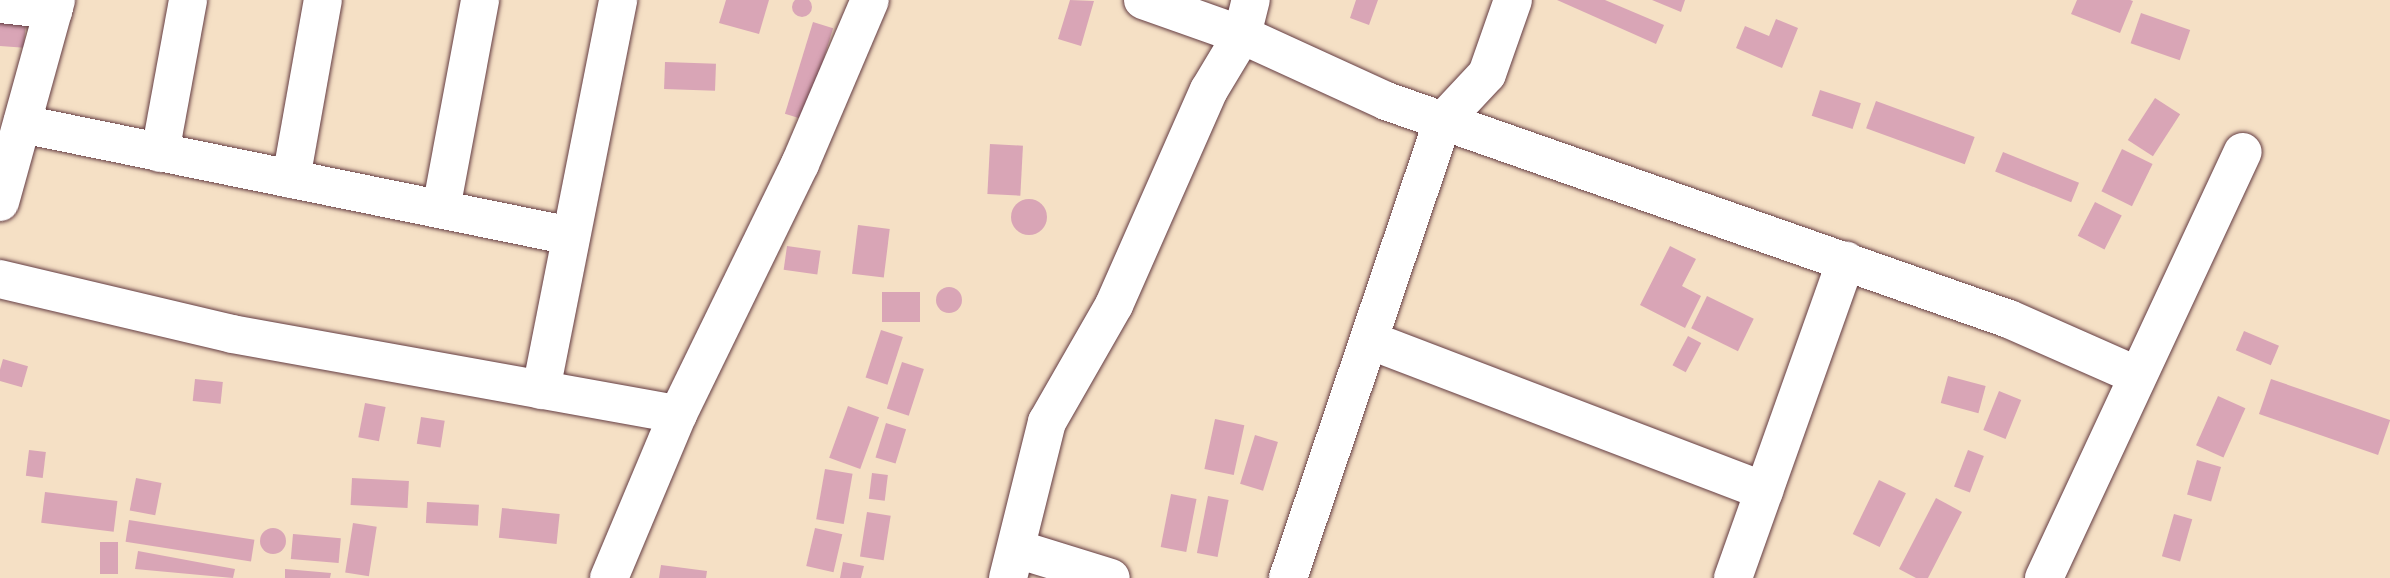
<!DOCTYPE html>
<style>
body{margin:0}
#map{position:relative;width:2390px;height:578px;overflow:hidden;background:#f5e0c5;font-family:"IM FELL French Canon",serif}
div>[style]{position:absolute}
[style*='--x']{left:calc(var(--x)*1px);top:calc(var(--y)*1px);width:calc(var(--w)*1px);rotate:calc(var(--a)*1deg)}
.building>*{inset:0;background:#d9a5b6;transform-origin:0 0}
.round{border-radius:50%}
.roads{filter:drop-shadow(0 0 2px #643c42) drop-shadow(0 0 2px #643c42)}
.minor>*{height:38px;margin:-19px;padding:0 19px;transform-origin:19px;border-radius:19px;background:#fff}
span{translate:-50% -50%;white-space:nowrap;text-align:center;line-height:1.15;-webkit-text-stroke:5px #fff;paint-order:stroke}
</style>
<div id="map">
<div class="building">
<i class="round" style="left:792px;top:-3px;width:20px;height:20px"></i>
<i style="clip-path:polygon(726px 0,769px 0,759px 34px,719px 23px)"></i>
<i style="clip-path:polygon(1070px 0,1094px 1px,1081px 46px,1058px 39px)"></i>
<i style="clip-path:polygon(1356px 0,1378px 0,1369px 25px,1350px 18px)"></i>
<i style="clip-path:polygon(1557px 0,1605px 0,1664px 25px,1656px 44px)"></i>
<i style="clip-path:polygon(1652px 0,1685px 0,1681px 12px)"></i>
<i style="clip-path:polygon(2077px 0,2130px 0,2133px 1px,2120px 33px,2071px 14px)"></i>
<i style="left:2141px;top:13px;width:52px;height:32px;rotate:19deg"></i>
<i style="left:0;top:17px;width:26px;height:29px;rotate:4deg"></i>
<i style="clip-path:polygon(1776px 19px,1798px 28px,1782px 68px,1736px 48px,1745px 26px,1769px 36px)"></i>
<i style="left:813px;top:22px;width:21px;height:96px;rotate:17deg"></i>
<i style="left:665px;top:62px;width:51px;height:27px;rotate:2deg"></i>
<i style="left:1820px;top:90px;width:43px;height:27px;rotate:18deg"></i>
<i style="left:2155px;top:98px;width:30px;height:50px;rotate:33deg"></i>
<i style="left:1876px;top:101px;width:105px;height:29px;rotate:20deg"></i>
<i style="left:990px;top:144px;width:33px;height:50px;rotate:3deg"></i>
<i style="left:2122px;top:149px;width:34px;height:47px;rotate:26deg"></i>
<i style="left:2003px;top:152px;width:82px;height:21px;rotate:22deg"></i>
<i class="round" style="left:1011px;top:199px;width:36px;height:36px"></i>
<i style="left:2095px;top:202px;width:30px;height:38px;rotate:27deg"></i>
<i style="left:858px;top:225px;width:32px;height:49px;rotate:7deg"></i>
<i style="left:787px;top:246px;width:34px;height:24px;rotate:8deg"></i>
<i style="clip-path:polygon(1670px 246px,1696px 259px,1682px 286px,1701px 296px,1685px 328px,1640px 305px)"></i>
<i class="round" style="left:936px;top:287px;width:26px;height:26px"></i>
<i style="left:882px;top:292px;width:38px;height:30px"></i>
<i style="left:1707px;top:296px;width:52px;height:36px;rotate:26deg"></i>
<i style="left:881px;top:330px;width:23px;height:50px;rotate:18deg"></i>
<i style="left:2244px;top:331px;width:38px;height:21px;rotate:23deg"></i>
<i style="left:1688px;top:336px;width:15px;height:33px;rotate:28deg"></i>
<i style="left:3px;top:359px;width:26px;height:22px;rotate:16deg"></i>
<i style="left:902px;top:362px;width:23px;height:49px;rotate:18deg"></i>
<i style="left:1948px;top:376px;width:39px;height:28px;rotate:15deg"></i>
<i style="left:195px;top:379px;width:28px;height:22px;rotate:6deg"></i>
<i style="left:2271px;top:379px;width:126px;height:37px;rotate:19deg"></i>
<i style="left:1999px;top:391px;width:24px;height:42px;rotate:22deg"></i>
<i style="left:2218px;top:396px;width:30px;height:54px;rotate:24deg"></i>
<i style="left:365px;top:403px;width:21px;height:35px;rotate:11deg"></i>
<i style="left:848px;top:406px;width:33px;height:55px;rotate:20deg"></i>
<i style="left:421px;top:417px;width:24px;height:27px;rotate:9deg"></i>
<i style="left:1215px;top:419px;width:30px;height:51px;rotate:12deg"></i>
<i style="left:886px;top:423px;width:21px;height:36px;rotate:17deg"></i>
<i style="left:1255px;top:435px;width:24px;height:51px;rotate:17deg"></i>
<i style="left:29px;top:450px;width:17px;height:26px;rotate:7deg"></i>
<i style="left:1968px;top:450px;width:17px;height:39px;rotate:21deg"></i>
<i style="left:2197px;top:460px;width:25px;height:36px;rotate:16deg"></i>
<i style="left:825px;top:469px;width:28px;height:51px;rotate:10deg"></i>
<i style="left:872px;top:473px;width:16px;height:26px;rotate:7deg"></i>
<i style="left:136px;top:478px;width:26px;height:33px;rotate:11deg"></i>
<i style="left:352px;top:478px;width:57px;height:27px;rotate:3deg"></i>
<i style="left:1879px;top:480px;width:30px;height:60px;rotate:26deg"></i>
<i style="left:45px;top:492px;width:73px;height:31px;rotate:7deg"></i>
<i style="left:1171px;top:494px;width:26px;height:54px;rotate:11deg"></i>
<i style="left:1208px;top:496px;width:21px;height:58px;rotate:11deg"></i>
<i style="clip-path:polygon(1936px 498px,1962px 512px,1928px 578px,1916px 578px,1899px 569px)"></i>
<i style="left:427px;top:502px;width:52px;height:21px;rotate:3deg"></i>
<i style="left:502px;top:508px;width:58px;height:30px;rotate:6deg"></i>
<i style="left:867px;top:512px;width:24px;height:45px;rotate:9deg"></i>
<i style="left:2174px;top:514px;width:19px;height:44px;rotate:16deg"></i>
<i style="left:129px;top:520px;width:127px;height:22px;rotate:9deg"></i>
<i style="left:353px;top:523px;width:24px;height:50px;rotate:9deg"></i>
<i class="round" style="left:260px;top:528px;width:26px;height:26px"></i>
<i style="left:815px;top:528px;width:28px;height:39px;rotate:13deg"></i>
<i style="left:293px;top:534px;width:48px;height:25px;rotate:5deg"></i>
<i style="left:100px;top:542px;width:18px;height:32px"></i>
<i style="clip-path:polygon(138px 551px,235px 569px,233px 578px,135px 569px)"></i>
<i style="clip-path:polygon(843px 562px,864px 566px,861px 578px,840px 578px)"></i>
<i style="clip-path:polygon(661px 565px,707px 571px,706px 578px,659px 578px)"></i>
<i style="clip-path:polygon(285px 569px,331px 573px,330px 578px,285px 578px)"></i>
</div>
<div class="roads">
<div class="minor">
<i style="--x:1143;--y:0;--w:105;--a:19.5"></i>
<i style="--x:1242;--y:35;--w:158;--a:24.6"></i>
<i style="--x:1386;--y:101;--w:660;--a:19.29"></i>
<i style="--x:2009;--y:319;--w:139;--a:23.8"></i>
<i style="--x:0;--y:4;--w:54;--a:6.3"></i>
<i style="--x:22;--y:124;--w:560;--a:11.53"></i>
<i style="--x:160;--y:153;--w:156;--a:-79.6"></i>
<i style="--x:291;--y:179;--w:182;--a:-79.9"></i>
<i style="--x:0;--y:202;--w:210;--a:-74.5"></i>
<i style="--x:441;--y:209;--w:213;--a:-79.4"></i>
<i style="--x:0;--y:279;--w:238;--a:13.3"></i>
<i style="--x:232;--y:334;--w:453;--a:10.2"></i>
<i style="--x:1369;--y:340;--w:423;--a:20.9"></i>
<i style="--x:541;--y:390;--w:398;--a:-78.8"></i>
<i style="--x:1017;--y:549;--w:98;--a:17.1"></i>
<i style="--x:609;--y:578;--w:178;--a:-67.2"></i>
<i style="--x:678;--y:414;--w:278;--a:-64"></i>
<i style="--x:800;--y:164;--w:178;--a:-66.9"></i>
<i style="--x:1008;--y:578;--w:161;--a:-76"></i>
<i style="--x:1047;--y:422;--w:135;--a:-60.2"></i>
<i style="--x:1114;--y:305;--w:235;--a:-66.2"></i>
<i style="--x:1209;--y:90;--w:64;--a:-59"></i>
<i style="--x:1242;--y:35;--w:36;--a:-76"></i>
<i style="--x:1288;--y:578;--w:483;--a:-71.3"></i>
<i style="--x:1443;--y:121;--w:64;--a:-46.9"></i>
<i style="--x:1487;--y:74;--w:78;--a:-70.6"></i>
<i style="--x:1733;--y:578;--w:337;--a:-70.4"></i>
<i style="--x:2044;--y:578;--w:470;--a:-65"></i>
</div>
</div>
</div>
